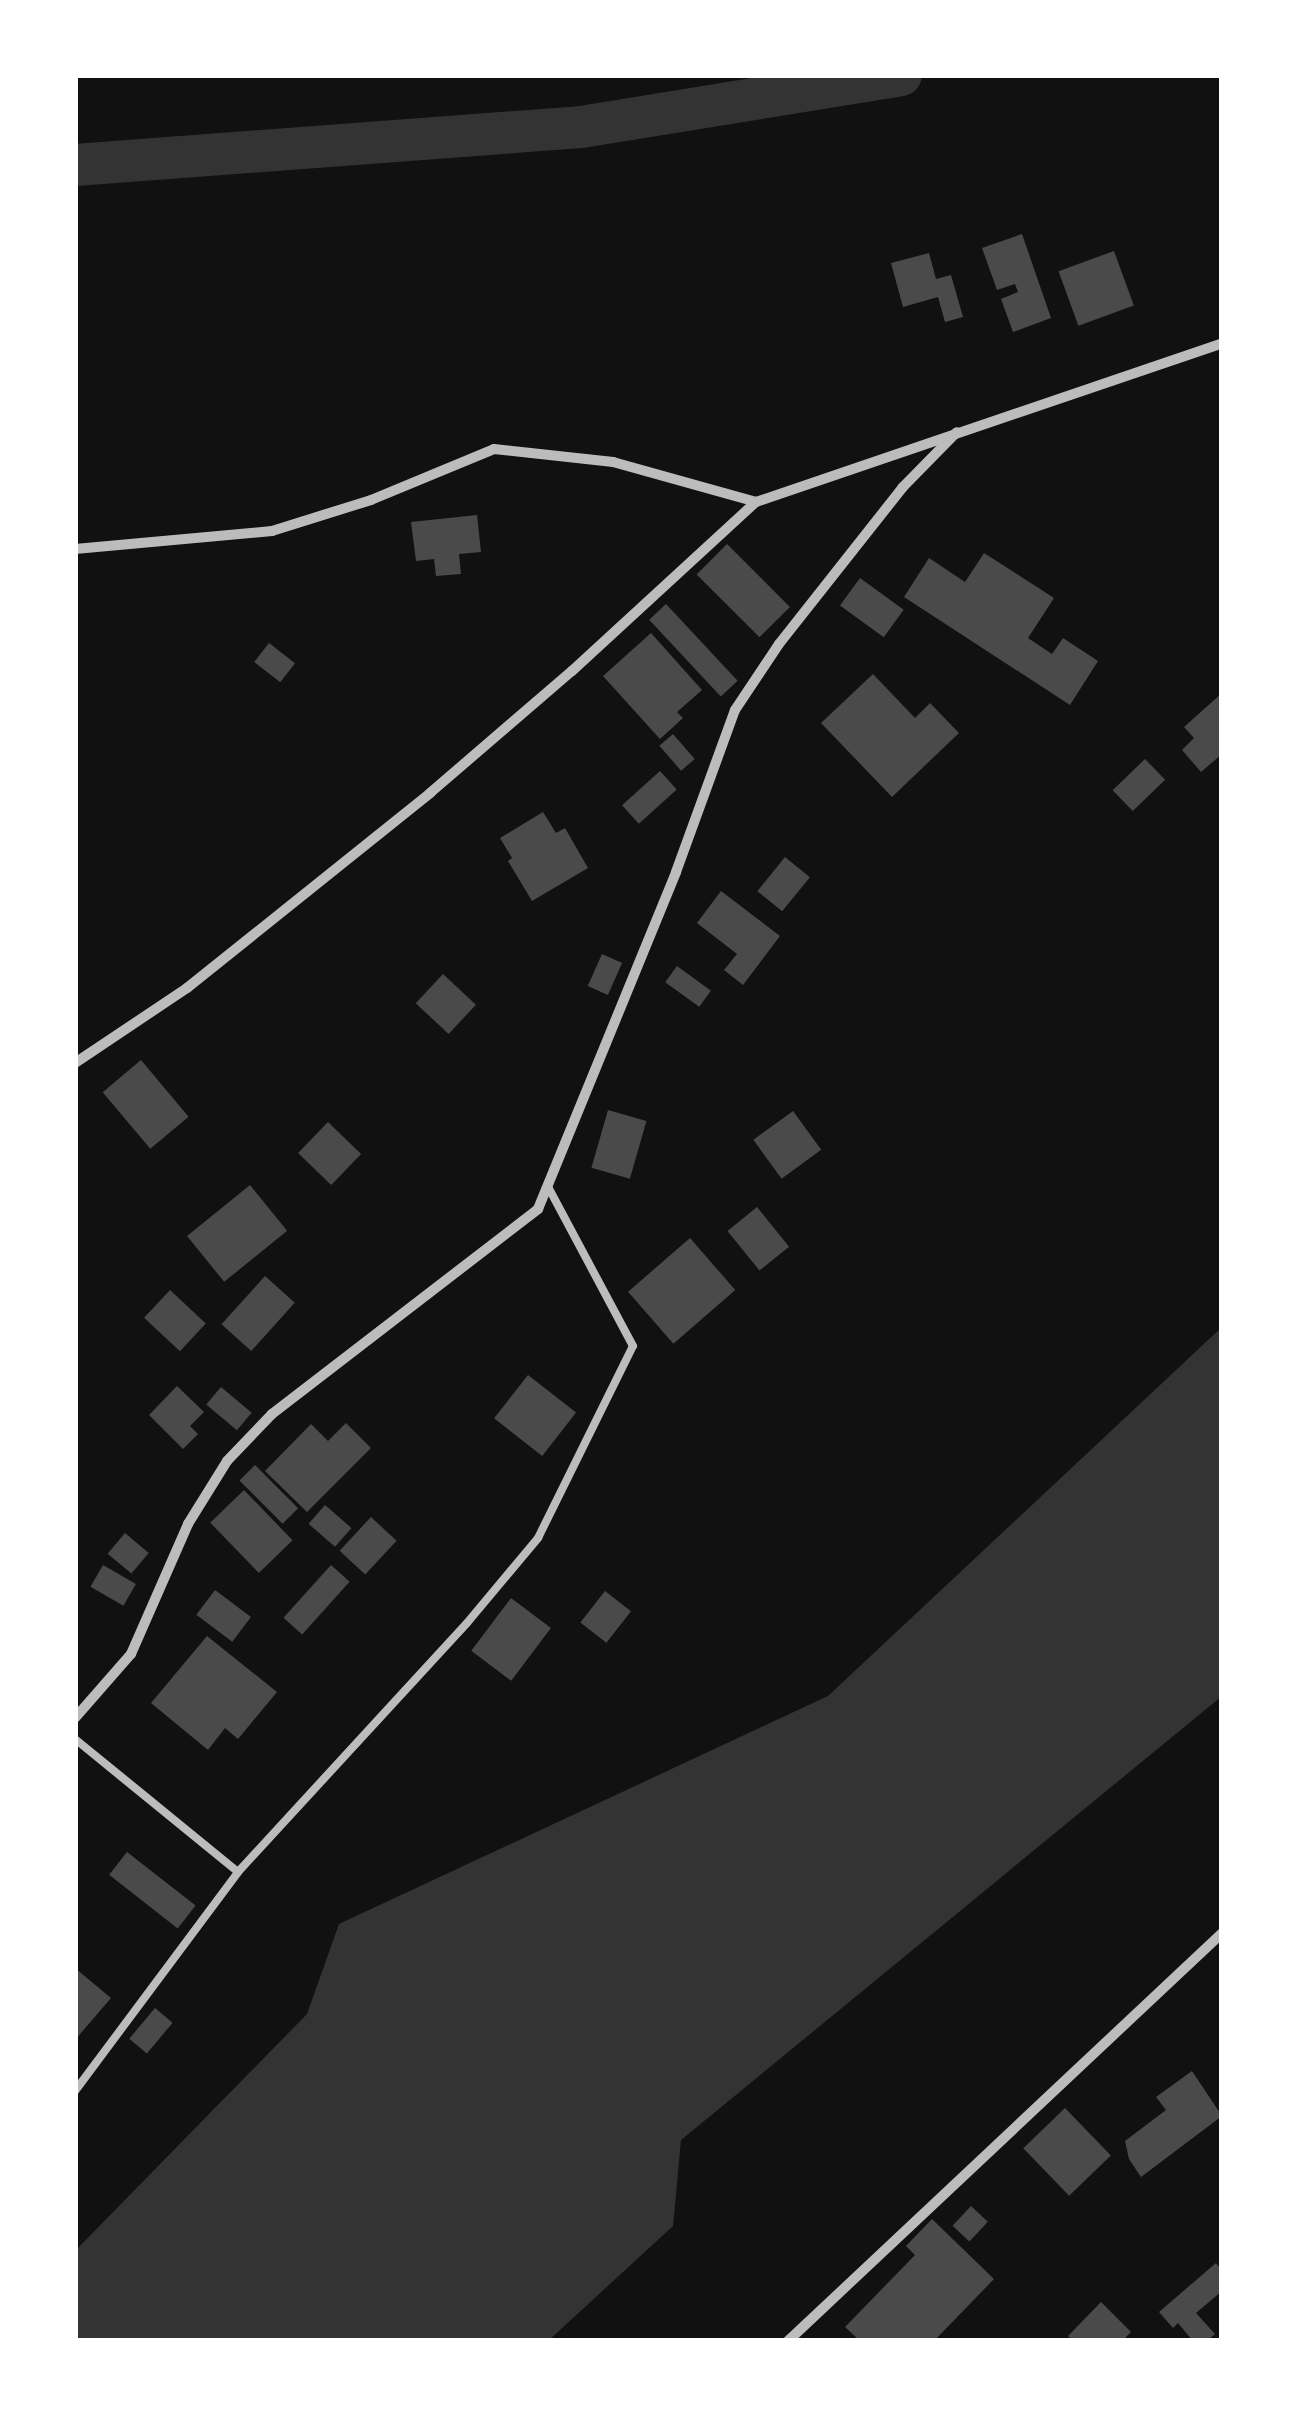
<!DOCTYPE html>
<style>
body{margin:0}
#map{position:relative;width:1297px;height:2416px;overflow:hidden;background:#111;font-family:Merriweather,serif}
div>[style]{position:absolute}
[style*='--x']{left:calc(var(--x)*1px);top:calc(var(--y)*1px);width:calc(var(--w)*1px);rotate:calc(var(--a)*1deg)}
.water>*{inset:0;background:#333}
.canal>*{height:42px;margin:-21px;padding:0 21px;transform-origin:21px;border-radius:21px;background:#333}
.building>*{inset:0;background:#4a4a4a;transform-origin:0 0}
.service>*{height:8px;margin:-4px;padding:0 4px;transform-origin:4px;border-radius:4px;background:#bcbcbc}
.minor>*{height:10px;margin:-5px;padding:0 5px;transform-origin:5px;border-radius:5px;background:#bcbcbc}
span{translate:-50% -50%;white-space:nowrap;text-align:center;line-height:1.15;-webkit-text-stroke:8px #fff;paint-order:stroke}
.frame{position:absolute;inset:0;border:78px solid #fff;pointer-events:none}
</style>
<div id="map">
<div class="water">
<i style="clip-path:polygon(1222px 1327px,1222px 1696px,681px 2140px,673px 2226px,548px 2341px,75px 2341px,75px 2251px,307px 2014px,339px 1924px,828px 1696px)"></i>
</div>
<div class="canal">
<i style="--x:75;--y:165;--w:507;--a:-4.29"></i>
<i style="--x:581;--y:127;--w:324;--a:-9.2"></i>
</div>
<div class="building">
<i style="clip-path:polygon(1022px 234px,1051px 318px,1013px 332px,1001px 299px,1018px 292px,1015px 284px,997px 290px,982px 248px)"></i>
<i style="left:1114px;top:251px;width:58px;height:59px;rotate:70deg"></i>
<i style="clip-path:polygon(929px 253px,936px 279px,951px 275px,963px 317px,945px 322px,938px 297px,903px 307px,891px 263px)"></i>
<i style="clip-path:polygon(477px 515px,481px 552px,459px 554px,461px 574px,436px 576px,434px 559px,416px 561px,411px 522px)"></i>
<i style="left:727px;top:544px;width:89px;height:43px;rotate:45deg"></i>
<i style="clip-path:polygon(984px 553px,1054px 598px,1028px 638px,1052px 654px,1063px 638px,1098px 661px,1070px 705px,904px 597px,929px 558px,965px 582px)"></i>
<i style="left:860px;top:578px;width:54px;height:34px;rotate:36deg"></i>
<i style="left:666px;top:604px;width:105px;height:23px;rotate:47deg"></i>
<i style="clip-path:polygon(651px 633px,702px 690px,677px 712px,683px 718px,660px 739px,603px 676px)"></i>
<i style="left:269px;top:643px;width:33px;height:24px;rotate:38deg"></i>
<i style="clip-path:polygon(873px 674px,915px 718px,930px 703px,959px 733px,892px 797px,821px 723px)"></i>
<i style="clip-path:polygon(1222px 693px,1222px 754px,1201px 772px,1182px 750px,1194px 738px,1184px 727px)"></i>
<i style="left:673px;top:734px;width:33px;height:18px;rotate:49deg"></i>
<i style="left:1145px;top:759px;width:29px;height:45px;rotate:46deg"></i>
<i style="left:660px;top:771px;width:25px;height:51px;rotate:48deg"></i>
<i style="clip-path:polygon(543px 812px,556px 833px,565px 828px,588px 868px,532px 901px,508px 861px,512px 858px,500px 838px)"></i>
<i style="left:785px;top:857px;width:32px;height:44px;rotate:39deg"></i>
<i style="clip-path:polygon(721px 891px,780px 936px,743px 985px,724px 970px,737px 954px,697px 923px)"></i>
<i style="left:602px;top:954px;width:22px;height:35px;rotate:24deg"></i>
<i style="left:677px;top:966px;width:42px;height:20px;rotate:36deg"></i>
<i style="left:443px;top:974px;width:45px;height:40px;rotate:43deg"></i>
<i style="left:141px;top:1060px;width:74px;height:50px;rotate:50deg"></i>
<i style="left:608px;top:1110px;width:40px;height:60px;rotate:16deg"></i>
<i style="left:793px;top:1111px;width:48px;height:49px;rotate:54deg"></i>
<i style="left:328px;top:1122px;width:46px;height:43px;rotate:44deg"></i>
<i style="left:250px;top:1185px;width:59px;height:81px;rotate:51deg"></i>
<i style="left:757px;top:1207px;width:51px;height:38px;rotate:51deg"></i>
<i style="left:690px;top:1238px;width:69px;height:82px;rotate:49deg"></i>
<i style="left:265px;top:1276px;width:40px;height:65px;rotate:42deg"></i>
<i style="left:170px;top:1290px;width:49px;height:38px;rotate:43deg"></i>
<i style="left:528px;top:1375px;width:61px;height:55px;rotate:38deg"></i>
<i style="clip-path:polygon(177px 1386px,204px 1412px,190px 1426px,198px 1434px,183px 1449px,149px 1415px)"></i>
<i style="left:221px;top:1387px;width:40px;height:23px;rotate:40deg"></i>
<i style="clip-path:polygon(346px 1423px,371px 1448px,307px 1512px,265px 1471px,311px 1424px,328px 1441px)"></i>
<i style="left:255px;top:1465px;width:61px;height:22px;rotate:45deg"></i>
<i style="left:244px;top:1490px;width:70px;height:47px;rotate:46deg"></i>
<i style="left:325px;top:1505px;width:35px;height:25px;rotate:41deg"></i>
<i style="left:371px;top:1517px;width:35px;height:46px;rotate:43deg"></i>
<i style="left:125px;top:1533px;width:31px;height:27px;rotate:40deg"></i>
<i style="left:103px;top:1565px;width:38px;height:25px;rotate:30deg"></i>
<i style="left:331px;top:1565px;width:25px;height:71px;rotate:42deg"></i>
<i style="left:215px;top:1590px;width:45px;height:31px;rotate:37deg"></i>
<i style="left:605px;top:1591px;width:33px;height:40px;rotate:38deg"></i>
<i style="left:511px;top:1598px;width:50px;height:66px;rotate:37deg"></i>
<i style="clip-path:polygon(207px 1636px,277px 1692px,238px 1739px,225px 1728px,208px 1750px,151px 1703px)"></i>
<i style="left:127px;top:1852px;width:87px;height:29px;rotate:38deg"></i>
<i style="clip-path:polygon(75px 1968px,111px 1998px,75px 2040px)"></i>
<i style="left:155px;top:2008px;width:23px;height:40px;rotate:40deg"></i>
<i style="clip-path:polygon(1192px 2071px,1222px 2116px,1141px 2177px,1129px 2159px,1125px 2141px,1166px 2110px,1156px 2097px)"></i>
<i style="left:1065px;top:2108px;width:66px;height:58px;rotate:46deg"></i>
<i style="left:971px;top:2206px;width:23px;height:27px;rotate:43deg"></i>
<i style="clip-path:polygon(932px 2219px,994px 2279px,934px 2341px,860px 2341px,845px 2327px,915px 2255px,906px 2246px)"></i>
<i style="clip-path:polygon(1216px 2263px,1222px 2271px,1222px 2291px,1196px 2313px,1215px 2334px,1207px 2341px,1193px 2341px,1178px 2323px,1173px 2328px,1159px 2312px)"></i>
<i style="clip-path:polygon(1101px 2302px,1131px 2332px,1125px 2338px,1128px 2341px,1073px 2341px,1068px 2336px)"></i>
</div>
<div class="service">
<i style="--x:75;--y:1739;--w:210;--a:39.2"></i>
<i style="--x:75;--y:2091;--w:273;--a:-53.3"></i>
<i style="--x:238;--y:1872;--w:338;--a:-47.4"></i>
<i style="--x:467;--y:1623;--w:111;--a:-50.1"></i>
<i style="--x:538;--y:1538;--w:214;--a:-63.7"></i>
<i style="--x:633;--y:1346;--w:180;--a:-118.1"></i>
</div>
<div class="minor">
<i style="--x:75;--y:549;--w:198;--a:-5.2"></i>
<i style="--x:272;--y:531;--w:104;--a:-17.4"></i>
<i style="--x:371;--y:500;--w:133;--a:-22.5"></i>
<i style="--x:494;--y:449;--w:120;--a:6.2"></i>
<i style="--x:613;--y:462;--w:148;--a:15.6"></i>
<i style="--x:75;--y:1063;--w:135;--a:-33.8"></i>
<i style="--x:187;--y:988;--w:312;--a:-38.7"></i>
<i style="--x:430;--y:793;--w:187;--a:-40.7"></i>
<i style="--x:572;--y:671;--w:250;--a:-42.6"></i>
<i style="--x:756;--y:502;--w:492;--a:-18.8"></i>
<i style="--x:75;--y:1718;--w:85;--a:-48.8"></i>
<i style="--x:131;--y:1654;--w:142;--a:-66.3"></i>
<i style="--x:188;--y:1524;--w:74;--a:-58.2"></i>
<i style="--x:227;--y:1461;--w:65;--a:-46.2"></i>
<i style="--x:272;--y:1414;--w:336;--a:-37.6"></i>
<i style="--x:538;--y:1209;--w:364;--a:-67.7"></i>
<i style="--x:676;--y:872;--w:172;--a:-70"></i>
<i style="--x:735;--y:710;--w:79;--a:-56.3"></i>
<i style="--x:779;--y:644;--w:199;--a:-51.7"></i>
<i style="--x:902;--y:488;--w:78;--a:-45.5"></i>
<i style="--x:788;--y:2341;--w:596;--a:-43.23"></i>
</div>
<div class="frame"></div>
</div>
